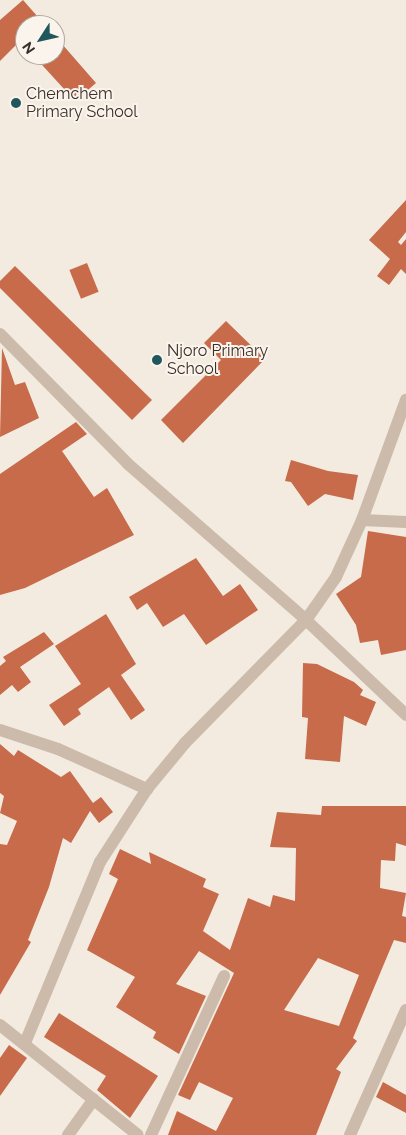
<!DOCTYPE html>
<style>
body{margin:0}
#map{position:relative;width:406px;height:1135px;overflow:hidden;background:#f3eae0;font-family:Raleway,sans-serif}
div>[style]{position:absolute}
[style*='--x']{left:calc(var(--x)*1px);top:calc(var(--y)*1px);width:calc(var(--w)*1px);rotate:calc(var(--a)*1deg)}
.building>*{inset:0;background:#c76b4a;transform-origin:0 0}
.street>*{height:12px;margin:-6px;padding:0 6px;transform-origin:6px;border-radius:6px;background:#ccbbab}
.dots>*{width:14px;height:14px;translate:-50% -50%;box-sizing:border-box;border:2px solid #faf4ec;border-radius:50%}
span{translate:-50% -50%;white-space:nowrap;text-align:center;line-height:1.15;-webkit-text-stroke:4px #faf4ec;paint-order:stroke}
.poi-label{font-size:16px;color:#3a2f2a}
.left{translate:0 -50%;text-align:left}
.north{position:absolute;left:15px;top:15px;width:50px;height:50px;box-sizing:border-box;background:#faf4ec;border:1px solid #ada59e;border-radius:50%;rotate:235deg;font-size:14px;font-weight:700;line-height:20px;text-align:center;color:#3a2f2a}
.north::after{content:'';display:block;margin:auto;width:18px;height:22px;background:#1f575c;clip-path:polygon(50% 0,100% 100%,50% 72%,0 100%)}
</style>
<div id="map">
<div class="building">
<i style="clip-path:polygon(23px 0,45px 25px,25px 25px,25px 36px,0 61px,0 20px)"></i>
<i style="clip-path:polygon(55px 36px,96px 83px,75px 101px,33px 55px,55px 55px)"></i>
<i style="clip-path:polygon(406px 200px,406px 232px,398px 242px,401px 245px,406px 239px,406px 274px,401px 269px,389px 285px,377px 276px,390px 259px,369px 240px)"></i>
<i style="left:87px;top:263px;width:31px;height:19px;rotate:68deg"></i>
<i style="clip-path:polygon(15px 266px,152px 400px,132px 420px,0 288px,0 281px)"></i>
<i style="clip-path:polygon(226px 321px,265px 359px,183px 443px,161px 420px,221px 360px,204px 343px)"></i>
<i style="clip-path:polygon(2px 348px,15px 385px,25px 382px,39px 418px,0 437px)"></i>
<i style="clip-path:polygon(76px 422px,87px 434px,62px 451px,94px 497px,107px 488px,134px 535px,25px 588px,0 595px,0 474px)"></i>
<i style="clip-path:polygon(291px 460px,328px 471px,358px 475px,353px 500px,325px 494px,308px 506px,291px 482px,285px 481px)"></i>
<i style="clip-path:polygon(368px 531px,406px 537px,406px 650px,381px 655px,378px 640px,360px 643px,356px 625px,336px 594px,361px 577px)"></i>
<i style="clip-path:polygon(196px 558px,223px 596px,240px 584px,258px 610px,206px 645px,184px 614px,163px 627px,147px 603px,137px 610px,129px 597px)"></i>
<i style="clip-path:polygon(106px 614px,136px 664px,121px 675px,145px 710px,131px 720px,109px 687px,78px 709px,81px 714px,64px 726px,49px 705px,81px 684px,55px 646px)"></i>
<i style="clip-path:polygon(44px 632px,54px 644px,20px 667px,31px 682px,18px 692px,12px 685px,0 695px,0 666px,6px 661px,3px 657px)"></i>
<i style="clip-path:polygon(303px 663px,317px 664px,354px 682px,363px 690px,360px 695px,376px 702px,366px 726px,344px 716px,340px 762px,305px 759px,308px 718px,302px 717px)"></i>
<i style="clip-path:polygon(0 744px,14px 756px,18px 750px,61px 777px,70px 771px,93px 803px,101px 797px,113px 812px,99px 823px,90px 811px,71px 843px,63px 838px,49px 887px,28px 940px,31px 942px,0 995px,0 844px,7px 845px,17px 821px,0 813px,4px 796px,0 793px)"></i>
<i style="clip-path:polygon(evenodd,322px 806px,406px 806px,406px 846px,396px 843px,395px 861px,381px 860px,380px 888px,406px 893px,402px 916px,406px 917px,406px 943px,394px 940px,353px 1038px,357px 1041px,336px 1069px,341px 1072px,316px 1135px,168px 1135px,177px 1111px,216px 1131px,233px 1098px,199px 1082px,190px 1100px,178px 1095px,234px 973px,199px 951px,176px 984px,206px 996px,179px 1054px,153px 1038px,156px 1032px,116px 1007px,135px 977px,87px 950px,118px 879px,109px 874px,120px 849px,151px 864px,149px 852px,206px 879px,203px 887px,219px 894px,203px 931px,230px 950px,248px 898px,270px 907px,273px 895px,295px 901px,296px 848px,270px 847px,277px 812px,321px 815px,322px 806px,318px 958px,359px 975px,339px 1026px,284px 1010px,318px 958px)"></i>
<i style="clip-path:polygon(59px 1013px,158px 1076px,130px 1118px,97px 1090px,106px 1076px,44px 1037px)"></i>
<i style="clip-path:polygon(9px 1045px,27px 1058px,0 1096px,0 1058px)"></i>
<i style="clip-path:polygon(383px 1082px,406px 1095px,406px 1113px,376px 1097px)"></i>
</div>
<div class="street">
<i style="--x:0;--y:334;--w:182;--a:45.4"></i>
<i style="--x:128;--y:464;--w:237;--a:41.2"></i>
<i style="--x:306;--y:620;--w:138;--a:43.5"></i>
<i style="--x:362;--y:520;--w:44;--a:2.6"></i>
<i style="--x:0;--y:730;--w:61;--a:18.1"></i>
<i style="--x:58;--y:749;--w:98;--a:24.2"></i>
<i style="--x:0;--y:1025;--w:176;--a:38.6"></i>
<i style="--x:25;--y:1043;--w:196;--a:-67.5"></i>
<i style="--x:100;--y:862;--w:87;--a:-57.2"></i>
<i style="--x:147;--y:789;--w:60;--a:-50.4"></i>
<i style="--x:185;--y:743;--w:173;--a:-45.5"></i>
<i style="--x:306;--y:620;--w:52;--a:-55.1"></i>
<i style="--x:336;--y:577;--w:63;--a:-65.5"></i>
<i style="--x:362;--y:520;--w:128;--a:-69.9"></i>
<i style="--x:68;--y:1135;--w:44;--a:-54.2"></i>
<i style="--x:151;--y:1135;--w:175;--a:-65.3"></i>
<i style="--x:350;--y:1135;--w:137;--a:-65.9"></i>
</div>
<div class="dots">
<i style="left:16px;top:103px;background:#1f575c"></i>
<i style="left:157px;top:360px;background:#1f575c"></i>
</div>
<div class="poi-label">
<span class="left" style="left:26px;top:103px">Chemchem<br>Primary School</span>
<span class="left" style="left:167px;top:360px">Njoro Primary<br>School</span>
</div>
<div class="north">N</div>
</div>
